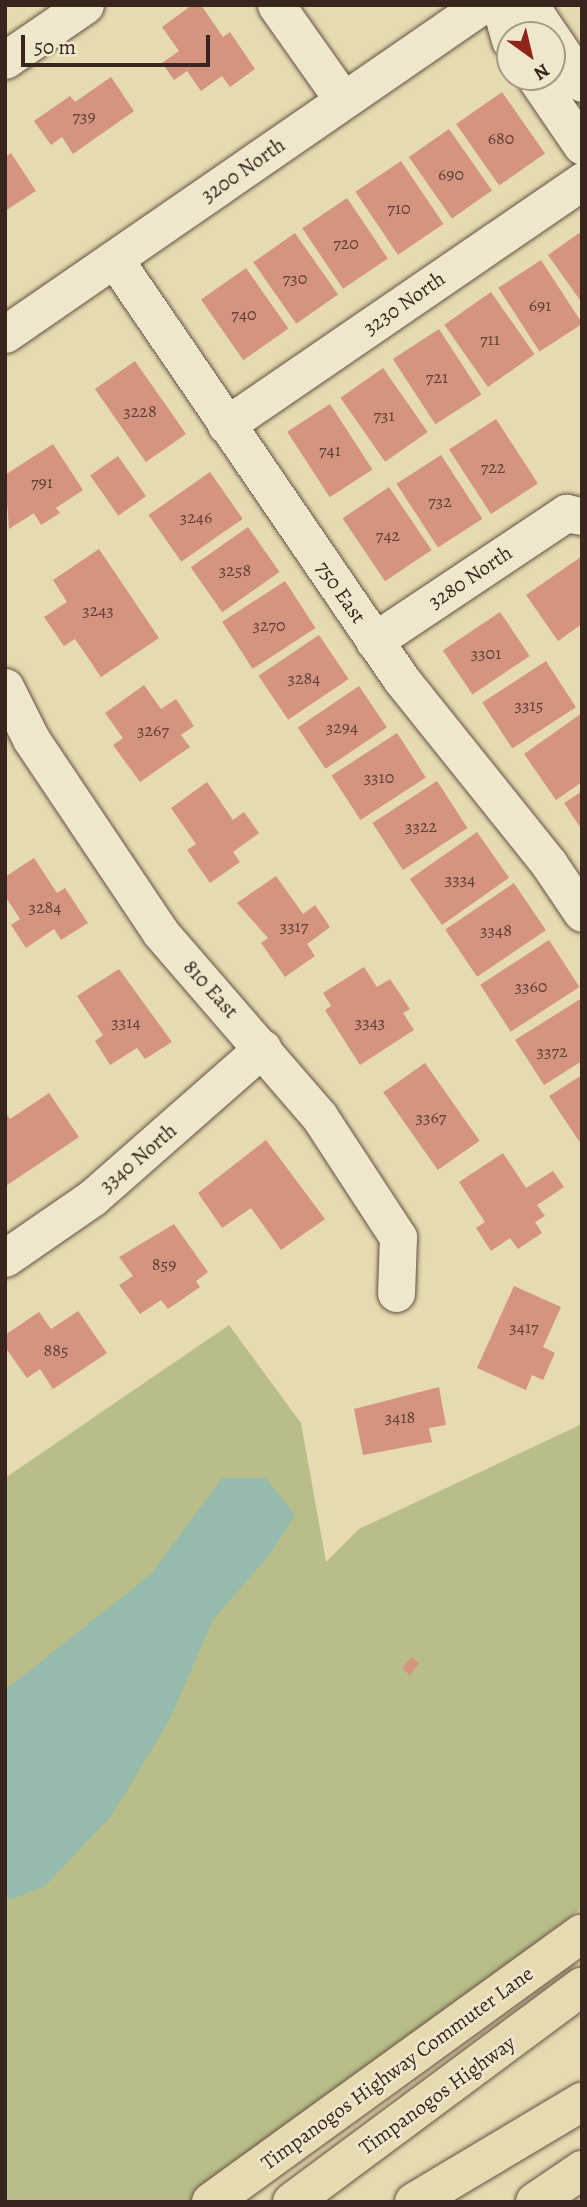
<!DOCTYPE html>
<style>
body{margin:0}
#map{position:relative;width:587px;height:2207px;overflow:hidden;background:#e6dab0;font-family:Alegreya,serif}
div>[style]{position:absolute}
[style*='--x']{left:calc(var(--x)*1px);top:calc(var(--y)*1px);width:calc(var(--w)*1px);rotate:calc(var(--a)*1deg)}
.green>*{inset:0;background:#b9be88}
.water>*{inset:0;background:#96bbac}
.building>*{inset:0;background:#d49480;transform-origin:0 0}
.roads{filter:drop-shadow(0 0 2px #645242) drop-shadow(0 0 2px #645242)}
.minor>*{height:37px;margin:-18.5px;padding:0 18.5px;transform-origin:18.5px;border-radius:18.5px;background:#efe7cc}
.major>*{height:38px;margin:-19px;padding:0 19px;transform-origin:19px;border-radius:19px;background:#e6dab0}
span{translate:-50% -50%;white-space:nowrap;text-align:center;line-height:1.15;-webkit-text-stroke:5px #efe7cc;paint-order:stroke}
.number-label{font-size:18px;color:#5f4136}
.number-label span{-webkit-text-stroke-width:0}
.street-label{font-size:21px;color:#38251d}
.frame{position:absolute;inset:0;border:7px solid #38251d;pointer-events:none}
.north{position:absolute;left:496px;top:21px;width:70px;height:70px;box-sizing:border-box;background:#efe7cc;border:2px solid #a69986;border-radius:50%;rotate:146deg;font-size:19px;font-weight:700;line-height:28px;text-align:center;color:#38251d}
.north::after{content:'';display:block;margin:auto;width:24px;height:32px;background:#8f2418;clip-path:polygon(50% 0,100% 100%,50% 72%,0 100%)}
.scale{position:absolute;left:21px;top:35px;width:189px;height:32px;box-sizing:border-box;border:4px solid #38251d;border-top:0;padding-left:9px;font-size:21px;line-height:24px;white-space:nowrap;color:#38251d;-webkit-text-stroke:5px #efe7cc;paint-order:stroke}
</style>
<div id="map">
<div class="green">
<i style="clip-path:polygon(229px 1325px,301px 1423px,326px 1562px,359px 1529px,582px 1424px,582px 1908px,189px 2202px,5px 2202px,5px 1478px)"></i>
</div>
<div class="water">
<i style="clip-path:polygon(222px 1478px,266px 1478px,295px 1515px,270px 1554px,213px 1620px,169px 1721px,112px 1815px,45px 1886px,10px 1900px,5px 1894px,5px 1690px,151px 1574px)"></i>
</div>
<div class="building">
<i style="clip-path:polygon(192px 5px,201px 5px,223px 37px,230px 32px,255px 69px,230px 87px,222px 76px,201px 91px,187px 71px,174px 80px,162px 63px,179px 51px,162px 27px)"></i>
<i style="clip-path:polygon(111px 77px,134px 111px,73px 154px,62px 137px,51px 145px,34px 121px,70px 96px,75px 102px)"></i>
<i style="left:502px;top:92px;width:75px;height:56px;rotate:55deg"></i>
<i style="left:449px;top:129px;width:75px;height:49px;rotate:55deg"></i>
<i style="clip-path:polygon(11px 153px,36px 191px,5px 211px,5px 157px)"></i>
<i style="left:401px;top:161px;width:76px;height:55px;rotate:56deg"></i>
<i style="left:347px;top:198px;width:73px;height:54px;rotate:56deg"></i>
<i style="clip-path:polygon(582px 231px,582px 303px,548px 255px)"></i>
<i style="left:295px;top:233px;width:75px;height:51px;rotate:55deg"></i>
<i style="left:541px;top:260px;width:76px;height:51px;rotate:57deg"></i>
<i style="left:246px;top:268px;width:74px;height:55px;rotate:55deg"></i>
<i style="left:491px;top:292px;width:76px;height:57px;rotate:55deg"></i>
<i style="left:439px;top:329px;width:78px;height:55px;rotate:57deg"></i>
<i style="left:135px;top:361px;width:89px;height:49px;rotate:55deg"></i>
<i style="left:383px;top:368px;width:78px;height:52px;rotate:55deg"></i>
<i style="left:330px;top:404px;width:78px;height:51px;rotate:57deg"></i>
<i style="left:496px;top:419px;width:77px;height:56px;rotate:57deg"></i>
<i style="clip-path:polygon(53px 444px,83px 490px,56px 508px,60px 513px,41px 525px,34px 513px,9px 529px,5px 475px)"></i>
<i style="left:441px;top:455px;width:76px;height:53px;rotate:57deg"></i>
<i style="left:118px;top:456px;width:49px;height:34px;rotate:55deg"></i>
<i style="left:210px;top:472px;width:57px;height:75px;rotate:55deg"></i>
<i style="left:389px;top:487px;width:76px;height:56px;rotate:56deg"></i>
<i style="left:248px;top:527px;width:55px;height:70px;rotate:55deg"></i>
<i style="clip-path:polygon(99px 549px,159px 638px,101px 677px,75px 639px,64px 646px,44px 617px,67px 602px,53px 580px)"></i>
<i style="clip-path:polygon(582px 556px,582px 624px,558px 641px,526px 595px)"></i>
<i style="left:285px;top:581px;width:56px;height:75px;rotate:57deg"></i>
<i style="left:500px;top:612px;width:53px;height:69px;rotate:56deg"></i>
<i style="left:319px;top:635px;width:53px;height:73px;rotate:56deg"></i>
<i style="left:546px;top:661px;width:55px;height:76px;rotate:57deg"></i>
<i style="clip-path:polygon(144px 685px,161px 709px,176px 699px,194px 726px,181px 735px,190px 747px,140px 782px,113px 745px,123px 738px,105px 713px)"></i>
<i style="left:359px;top:686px;width:50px;height:74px;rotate:56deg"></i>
<i style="clip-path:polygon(582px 713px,582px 782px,556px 800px,524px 754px)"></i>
<i style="left:397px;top:733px;width:53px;height:78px;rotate:57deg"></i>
<i style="left:437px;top:781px;width:56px;height:77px;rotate:57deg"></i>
<i style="clip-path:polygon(207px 782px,233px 820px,244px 812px,259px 833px,233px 852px,240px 862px,210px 883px,187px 850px,196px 844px,171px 808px)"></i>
<i style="clip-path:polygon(582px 791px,582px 830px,564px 803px)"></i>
<i style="left:477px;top:832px;width:56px;height:82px;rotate:55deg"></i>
<i style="clip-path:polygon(34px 858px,57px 893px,65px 888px,88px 923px,61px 940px,54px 929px,26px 948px,11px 925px,20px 919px,5px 896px,5px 877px)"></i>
<i style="clip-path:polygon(276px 876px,303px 914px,315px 905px,330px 927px,307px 944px,315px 956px,285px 977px,261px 943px,268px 938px,237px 903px)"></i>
<i style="left:514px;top:883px;width:57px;height:83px;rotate:56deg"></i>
<i style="left:549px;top:940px;width:56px;height:82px;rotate:57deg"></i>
<i style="clip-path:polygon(364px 967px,377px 987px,390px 979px,410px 1009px,403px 1013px,414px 1030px,360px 1065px,325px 1010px,331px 1006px,323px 993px)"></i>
<i style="clip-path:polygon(119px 969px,172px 1042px,145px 1059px,137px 1048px,110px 1065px,95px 1041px,103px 1035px,77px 996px)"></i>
<i style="clip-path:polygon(582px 998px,582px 1061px,544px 1085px,515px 1040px)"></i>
<i style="left:425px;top:1063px;width:95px;height:51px;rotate:55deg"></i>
<i style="clip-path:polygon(582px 1075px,582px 1139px,579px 1141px,549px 1096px)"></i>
<i style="clip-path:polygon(49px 1093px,79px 1137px,7px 1185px,5px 1112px,10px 1119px)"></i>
<i style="clip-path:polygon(266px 1140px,325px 1219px,281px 1250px,251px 1208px,222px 1228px,198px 1193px)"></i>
<i style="clip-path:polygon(503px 1153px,526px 1188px,553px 1171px,564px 1187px,537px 1205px,545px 1216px,535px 1222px,542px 1233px,518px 1249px,510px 1238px,491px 1251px,476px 1228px,485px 1222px,459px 1182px)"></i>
<i style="clip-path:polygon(174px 1224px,208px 1272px,196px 1281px,200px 1287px,168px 1309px,161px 1300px,140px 1314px,119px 1285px,133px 1276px,119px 1257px)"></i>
<i style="clip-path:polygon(514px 1286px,561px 1307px,543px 1347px,555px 1353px,543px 1380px,532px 1375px,526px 1390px,477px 1368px)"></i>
<i style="clip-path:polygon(78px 1311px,107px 1353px,53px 1389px,40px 1369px,27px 1378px,5px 1347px,5px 1335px,39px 1312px,51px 1329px)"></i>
<i style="clip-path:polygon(439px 1387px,446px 1425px,429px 1428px,432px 1442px,363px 1455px,354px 1409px)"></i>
<i style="left:411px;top:1657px;width:10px;height:15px;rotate:37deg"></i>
</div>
<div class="roads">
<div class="minor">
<i style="--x:276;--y:5;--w:116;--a:54.8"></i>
<i style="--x:500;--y:5;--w:37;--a:74"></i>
<i style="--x:517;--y:5;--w:23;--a:29"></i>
<i style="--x:537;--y:16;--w:23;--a:56"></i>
<i style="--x:552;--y:38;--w:54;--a:56.3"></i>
<i style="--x:5;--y:60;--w:97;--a:-34.5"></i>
<i style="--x:535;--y:77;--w:83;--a:55.7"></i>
<i style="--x:115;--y:260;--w:507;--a:55.68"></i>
<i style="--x:401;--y:679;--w:237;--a:51.3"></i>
<i style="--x:549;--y:864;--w:59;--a:56"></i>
<i style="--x:5;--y:334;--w:579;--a:-34.6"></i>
<i style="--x:226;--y:425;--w:432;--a:-34.4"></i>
<i style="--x:374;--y:641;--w:231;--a:-33.7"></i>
<i style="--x:566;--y:513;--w:16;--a:11"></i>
<i style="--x:5;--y:687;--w:58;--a:63.4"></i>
<i style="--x:31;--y:739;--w:232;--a:56.2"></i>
<i style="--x:160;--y:932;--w:243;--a:49.2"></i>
<i style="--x:319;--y:1116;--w:145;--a:56.9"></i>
<i style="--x:398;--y:1237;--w:56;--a:92"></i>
<i style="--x:5;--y:1258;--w:106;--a:-34.6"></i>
<i style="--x:92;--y:1198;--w:227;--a:-41.3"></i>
</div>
<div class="major">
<i style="--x:211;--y:2202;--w:458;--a:-35.9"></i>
<i style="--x:292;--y:2202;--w:361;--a:-36.6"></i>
<i style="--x:414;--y:2202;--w:196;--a:-30.8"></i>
<i style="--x:535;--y:2202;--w:57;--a:-34.2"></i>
</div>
</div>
<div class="number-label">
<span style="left:84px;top:116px">739</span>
<span style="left:501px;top:138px">680</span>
<span style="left:451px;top:174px">690</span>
<span style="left:399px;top:208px">710</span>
<span style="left:346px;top:243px">720</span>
<span style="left:295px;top:278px">730</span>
<span style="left:540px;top:305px">691</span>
<span style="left:244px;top:314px">740</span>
<span style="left:490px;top:339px">711</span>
<span style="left:437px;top:377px">721</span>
<span style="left:140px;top:411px">3228</span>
<span style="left:384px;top:415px">731</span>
<span style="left:330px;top:450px">741</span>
<span style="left:493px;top:467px">722</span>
<span style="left:42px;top:482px">791</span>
<span style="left:440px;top:501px">732</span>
<span style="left:196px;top:517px">3246</span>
<span style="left:388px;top:535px">742</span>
<span style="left:235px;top:570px">3258</span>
<span style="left:98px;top:610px">3243</span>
<span style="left:269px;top:625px">3270</span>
<span style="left:486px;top:653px">3301</span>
<span style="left:304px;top:678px">3284</span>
<span style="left:529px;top:705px">3315</span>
<span style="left:342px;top:727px">3294</span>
<span style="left:153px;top:730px">3267</span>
<span style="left:379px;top:777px">3310</span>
<span style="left:421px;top:826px">3322</span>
<span style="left:460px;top:879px">3334</span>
<span style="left:45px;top:907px">3284</span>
<span style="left:294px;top:926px">3317</span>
<span style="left:496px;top:930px">3348</span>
<span style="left:531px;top:986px">3360</span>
<span style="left:126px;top:1022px">3314</span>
<span style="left:370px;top:1022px">3343</span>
<span style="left:552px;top:1051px">3372</span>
<span style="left:431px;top:1117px">3367</span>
<span style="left:164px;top:1264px">859</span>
<span style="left:524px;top:1327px">3417</span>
<span style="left:56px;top:1350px">885</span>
<span style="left:400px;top:1417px">3418</span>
</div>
<div class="street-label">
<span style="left:243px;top:170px;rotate:-35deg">3200 North</span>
<span style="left:404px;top:303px;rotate:-35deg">3230 North</span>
<span style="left:470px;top:577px;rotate:-34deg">3280 North</span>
<span style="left:341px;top:592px;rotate:55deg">750 East</span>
<span style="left:211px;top:989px;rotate:48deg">810 East</span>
<span style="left:138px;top:1158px;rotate:-41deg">3340 North</span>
<span style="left:397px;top:2068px;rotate:-36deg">Timpanogos Highway Commuter Lane</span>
<span style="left:437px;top:2095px;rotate:-36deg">Timpanogos Highway</span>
</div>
<div class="frame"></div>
<div class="north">N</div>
<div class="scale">50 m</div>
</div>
